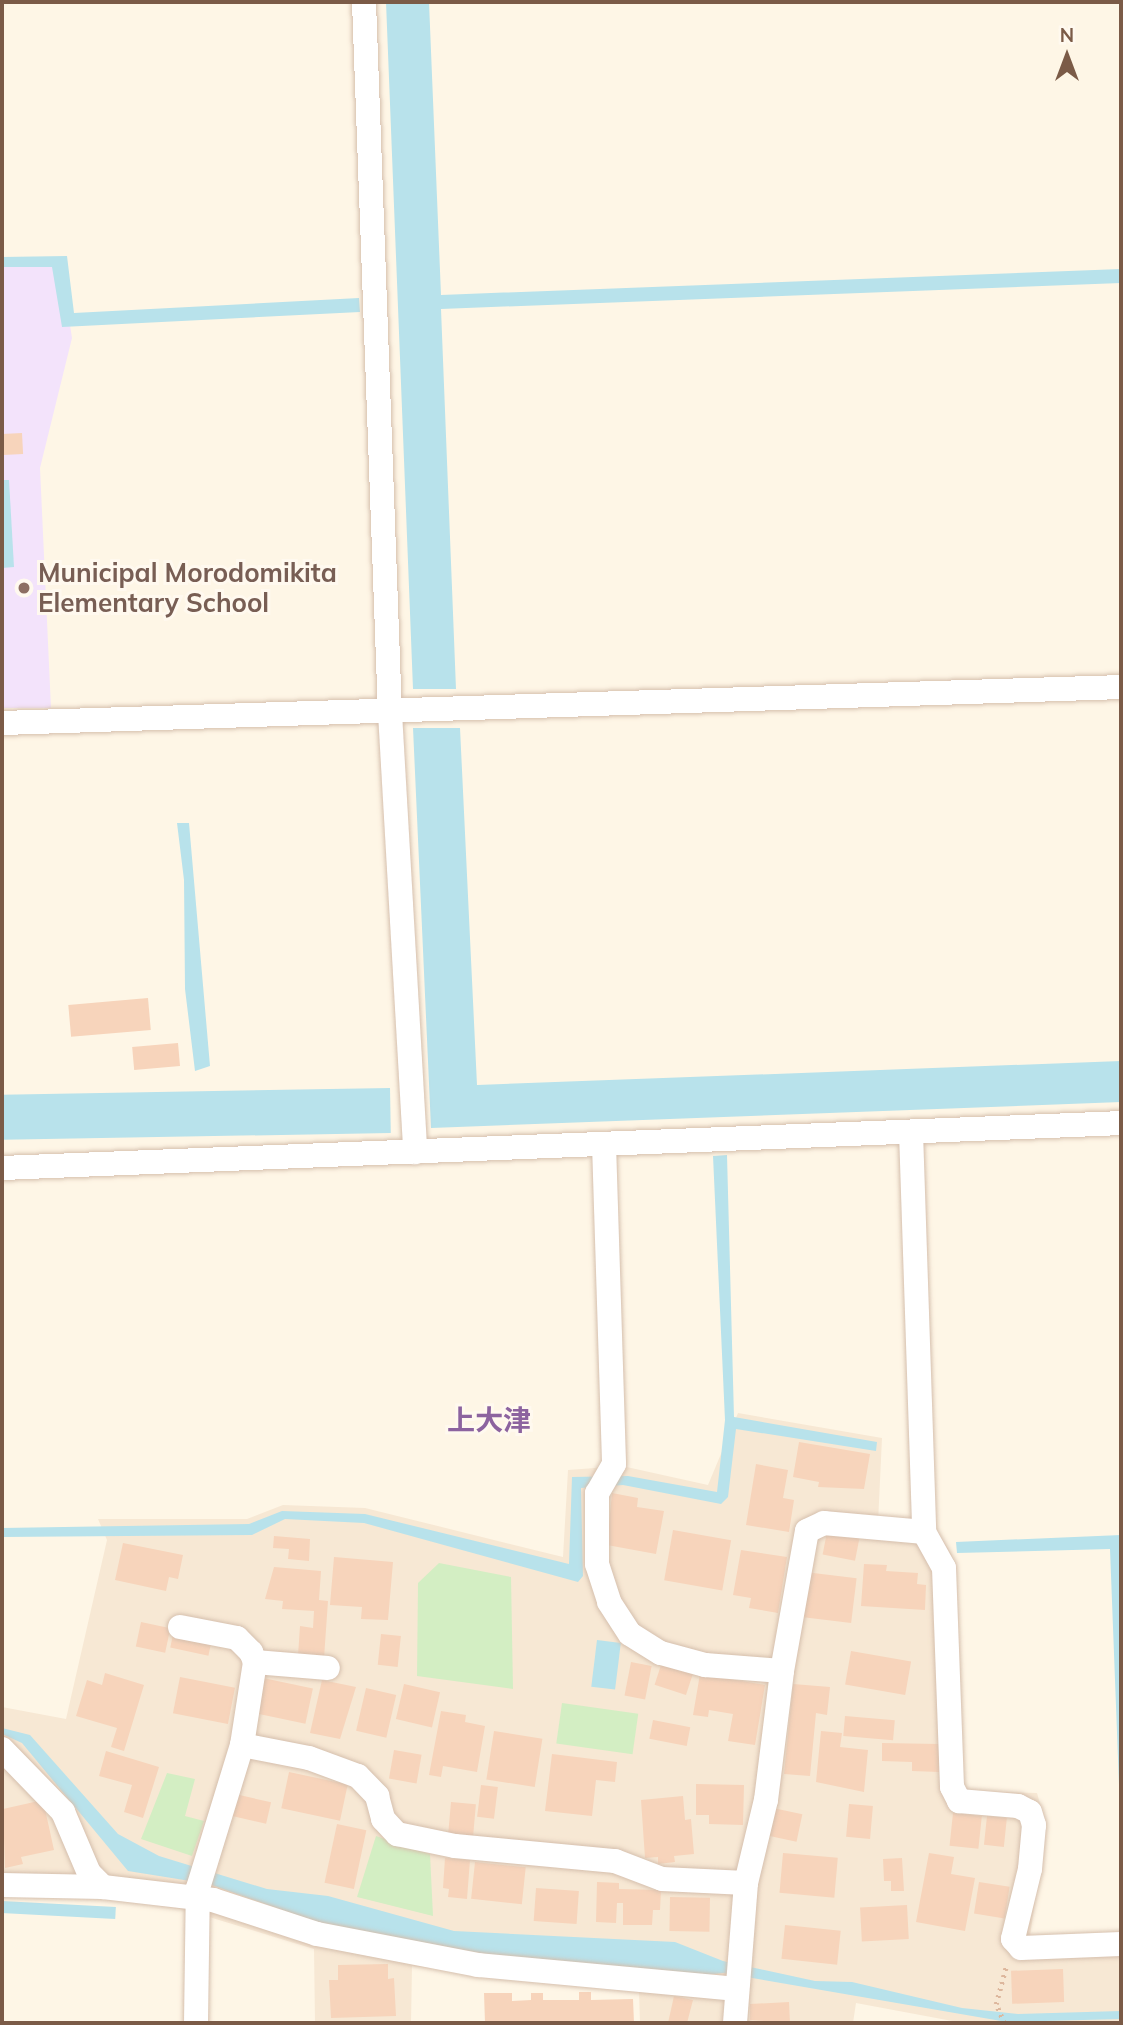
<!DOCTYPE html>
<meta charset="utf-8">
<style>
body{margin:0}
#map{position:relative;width:1123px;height:2025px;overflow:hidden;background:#fef6e6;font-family:Mulish,"Noto Sans JP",sans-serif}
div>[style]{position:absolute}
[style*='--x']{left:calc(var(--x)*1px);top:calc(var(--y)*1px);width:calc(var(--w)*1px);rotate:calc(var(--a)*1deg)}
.residential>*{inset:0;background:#f7e8d4}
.education>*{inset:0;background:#f3e3fb}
.green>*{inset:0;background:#d3eec3;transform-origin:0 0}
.water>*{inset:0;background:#b8e2eb;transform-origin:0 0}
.building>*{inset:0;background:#f7d4bb;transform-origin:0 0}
.path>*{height:4.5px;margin-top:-2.25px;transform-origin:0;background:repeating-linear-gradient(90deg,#ddb79d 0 2px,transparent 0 7px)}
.roads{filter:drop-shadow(0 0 2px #d5bfad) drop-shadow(0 0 2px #d5bfad)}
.minor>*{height:24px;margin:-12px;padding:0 12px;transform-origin:12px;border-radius:12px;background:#fff}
.dots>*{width:19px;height:19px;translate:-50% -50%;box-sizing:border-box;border:4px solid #fff9ef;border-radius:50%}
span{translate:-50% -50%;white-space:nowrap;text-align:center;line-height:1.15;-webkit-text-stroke:6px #fff9ef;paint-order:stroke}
.education-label{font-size:26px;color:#785e54;font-weight:700}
.left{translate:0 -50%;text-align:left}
.neighbourhood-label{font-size:28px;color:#8c639f;font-weight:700}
.frame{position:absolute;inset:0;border:4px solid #7b5b47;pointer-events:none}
.north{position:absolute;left:1032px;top:21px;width:70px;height:70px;-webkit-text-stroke:5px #fff9ef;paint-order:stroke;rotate:0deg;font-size:19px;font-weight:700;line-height:28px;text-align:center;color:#7b5b47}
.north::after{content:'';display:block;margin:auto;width:24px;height:32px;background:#7b5b47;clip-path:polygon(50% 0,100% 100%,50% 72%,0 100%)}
</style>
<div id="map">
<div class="residential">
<i style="clip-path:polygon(738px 1413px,882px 1438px,878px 1523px,934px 1526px,952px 1555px,960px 1773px,967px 1791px,1037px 1793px,1046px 1825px,1030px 1936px,1121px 1934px,1121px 2023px,963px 2023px,856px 2003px,853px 2023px,640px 2023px,639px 1991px,412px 1966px,411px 2023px,315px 2023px,314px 1949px,186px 1910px,2px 1882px,2px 1707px,66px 1719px,107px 1540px,98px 1519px,247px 1519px,283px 1505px,365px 1508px,563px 1557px,568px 1470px,622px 1466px,708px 1485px)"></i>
</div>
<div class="education">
<i style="clip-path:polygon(60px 261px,72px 338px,40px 468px,51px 708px,2px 708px,2px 262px)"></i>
</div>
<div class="green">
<i style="clip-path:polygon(439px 1563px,511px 1577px,513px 1689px,417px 1676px,418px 1583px)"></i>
<i style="left:562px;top:1703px;width:77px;height:41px;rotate:8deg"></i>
<i style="clip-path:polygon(167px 1773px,195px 1779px,185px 1816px,204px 1821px,192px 1856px,141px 1839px)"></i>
<i style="clip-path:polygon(376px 1836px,430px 1854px,433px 1916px,357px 1897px)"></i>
</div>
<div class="water">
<i style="clip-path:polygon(386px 2px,429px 2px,441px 295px,1121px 269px,1121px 283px,441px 309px,456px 689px,413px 689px)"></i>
<i style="clip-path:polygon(67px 256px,74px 313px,359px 298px,360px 312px,62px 327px,52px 267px,2px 267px,2px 257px)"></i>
<i style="clip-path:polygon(2px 480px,9px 480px,14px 567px,2px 568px)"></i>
<i style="clip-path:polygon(413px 728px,460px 728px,477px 1085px,1121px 1061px,1121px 1102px,431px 1128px)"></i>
<i style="clip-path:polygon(177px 823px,189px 823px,210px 1066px,195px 1071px,185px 989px,184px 880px)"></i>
<i style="left:390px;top:1088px;width:45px;height:388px;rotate:89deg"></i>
<i style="clip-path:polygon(727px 1155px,734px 1417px,877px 1442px,876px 1451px,736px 1429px,728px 1497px,721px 1504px,623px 1485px,581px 1488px,583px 1576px,578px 1582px,364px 1523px,285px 1519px,252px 1535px,2px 1537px,2px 1528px,249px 1524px,282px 1511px,365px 1514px,569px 1564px,572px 1477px,628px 1476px,717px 1492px,725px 1420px,713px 1156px)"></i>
<i style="clip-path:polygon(1121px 1535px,1121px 1837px,1110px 1549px,957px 1553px,956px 1542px)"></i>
<i style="left:597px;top:1640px;width:24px;height:47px;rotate:7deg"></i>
<i style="clip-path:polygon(2px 1728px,30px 1735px,118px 1834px,159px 1856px,267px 1889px,328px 1896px,454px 1931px,675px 1942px,723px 1961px,815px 1981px,852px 1982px,962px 2008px,1018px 2014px,1121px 2011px,1121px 2019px,1007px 2022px,723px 1973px,697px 1976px,513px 1959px,322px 1924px,209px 1884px,128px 1871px,22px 1743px,2px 1734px)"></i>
<i style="left:2px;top:1901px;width:114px;height:12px;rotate:3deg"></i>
</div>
<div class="building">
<i style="left:22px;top:433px;width:21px;height:20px;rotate:87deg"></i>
<i style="left:148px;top:998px;width:32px;height:80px;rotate:85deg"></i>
<i style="left:178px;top:1043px;width:23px;height:46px;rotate:85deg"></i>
<i style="clip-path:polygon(799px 1442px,870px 1454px,864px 1489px,818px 1487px,819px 1482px,793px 1477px)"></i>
<i style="clip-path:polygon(756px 1464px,788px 1470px,783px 1498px,794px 1500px,789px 1532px,746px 1525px)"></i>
<i style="clip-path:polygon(612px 1493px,638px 1498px,637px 1507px,664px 1511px,656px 1554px,607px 1545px)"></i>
<i style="left:673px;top:1530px;width:59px;height:51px;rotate:10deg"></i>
<i style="left:827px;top:1532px;width:33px;height:23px;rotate:11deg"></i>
<i style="clip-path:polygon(274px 1536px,310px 1539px,309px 1561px,288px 1559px,289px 1549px,273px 1548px)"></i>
<i style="clip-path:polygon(123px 1543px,183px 1555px,178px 1579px,169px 1577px,166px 1591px,115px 1580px)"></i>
<i style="clip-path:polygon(741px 1550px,787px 1557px,778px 1613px,749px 1608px,751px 1598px,733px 1595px)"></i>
<i style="clip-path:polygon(334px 1557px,393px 1562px,388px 1620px,361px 1619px,362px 1607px,330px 1605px)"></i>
<i style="clip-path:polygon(864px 1564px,887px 1565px,886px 1571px,918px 1573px,917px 1584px,926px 1585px,925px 1610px,861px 1606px)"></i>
<i style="clip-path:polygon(274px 1567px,321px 1571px,319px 1600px,328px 1601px,324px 1658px,298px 1656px,300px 1626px,313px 1628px,314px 1611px,282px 1609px,283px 1601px,265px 1599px)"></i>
<i style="left:805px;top:1572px;width:52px;height:45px;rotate:7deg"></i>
<i style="left:141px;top:1622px;width:30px;height:25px;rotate:12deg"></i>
<i style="left:174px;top:1630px;width:39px;height:18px;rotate:12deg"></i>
<i style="left:381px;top:1634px;width:20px;height:31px;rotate:6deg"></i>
<i style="left:851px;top:1651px;width:61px;height:34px;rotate:10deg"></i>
<i style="left:631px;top:1662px;width:21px;height:34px;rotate:11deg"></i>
<i style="left:662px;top:1662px;width:33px;height:24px;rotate:18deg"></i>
<i style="clip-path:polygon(105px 1673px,144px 1685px,124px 1751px,111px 1747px,117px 1728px,76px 1716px,87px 1680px,102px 1685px)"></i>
<i style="clip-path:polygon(700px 1674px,765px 1685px,755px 1745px,728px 1741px,733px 1714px,709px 1710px,708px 1717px,693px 1715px)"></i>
<i style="left:180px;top:1677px;width:56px;height:37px;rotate:11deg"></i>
<i style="left:263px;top:1678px;width:51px;height:36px;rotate:12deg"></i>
<i style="clip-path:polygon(322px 1680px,356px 1687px,340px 1739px,310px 1733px)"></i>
<i style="left:404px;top:1684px;width:37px;height:36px;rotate:13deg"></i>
<i style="clip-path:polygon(793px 1684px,830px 1687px,827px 1715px,816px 1713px,810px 1776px,784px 1774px)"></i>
<i style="left:366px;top:1688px;width:31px;height:44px;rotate:13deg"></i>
<i style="clip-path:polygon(441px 1711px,466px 1715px,465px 1722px,485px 1726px,477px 1772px,443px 1766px,441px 1777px,429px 1775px)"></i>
<i style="left:845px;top:1716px;width:50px;height:20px;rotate:5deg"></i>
<i style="left:653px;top:1720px;width:38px;height:19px;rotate:11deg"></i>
<i style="left:494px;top:1731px;width:49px;height:49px;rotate:9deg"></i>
<i style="clip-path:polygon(821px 1731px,842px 1733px,840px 1747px,868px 1750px,864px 1792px,816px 1782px)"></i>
<i style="clip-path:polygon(882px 1743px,939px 1744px,939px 1772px,912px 1771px,912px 1762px,882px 1761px)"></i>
<i style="left:394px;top:1750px;width:28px;height:29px;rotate:10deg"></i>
<i style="clip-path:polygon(106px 1751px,159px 1767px,143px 1818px,124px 1812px,132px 1785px,99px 1776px)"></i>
<i style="clip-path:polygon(552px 1754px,617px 1762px,615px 1782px,596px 1780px,592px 1816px,545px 1811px)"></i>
<i style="left:289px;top:1772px;width:60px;height:37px;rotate:12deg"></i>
<i style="clip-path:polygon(696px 1784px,744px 1785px,743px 1825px,709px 1824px,709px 1815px,696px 1815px)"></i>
<i style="left:481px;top:1785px;width:17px;height:32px;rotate:7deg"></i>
<i style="left:235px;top:1794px;width:37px;height:22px;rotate:13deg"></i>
<i style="clip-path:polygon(683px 1796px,685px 1820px,691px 1819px,694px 1854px,674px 1856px,675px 1862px,658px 1864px,658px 1857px,645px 1858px,641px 1800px)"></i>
<i style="clip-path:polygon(43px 1800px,54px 1850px,21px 1857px,23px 1864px,5px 1868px,3px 1809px)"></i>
<i style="left:451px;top:1802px;width:25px;height:34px;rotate:5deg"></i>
<i style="left:849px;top:1804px;width:24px;height:33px;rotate:5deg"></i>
<i style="left:773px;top:1808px;width:30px;height:28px;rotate:12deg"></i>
<i style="left:953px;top:1813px;width:29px;height:33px;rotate:6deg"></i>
<i style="left:987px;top:1816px;width:20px;height:29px;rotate:6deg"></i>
<i style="left:337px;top:1824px;width:30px;height:60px;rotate:12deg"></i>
<i style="left:783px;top:1853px;width:55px;height:40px;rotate:5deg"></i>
<i style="clip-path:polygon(929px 1853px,954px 1857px,951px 1874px,975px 1878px,965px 1931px,916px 1922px)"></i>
<i style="clip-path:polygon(445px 1858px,470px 1860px,467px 1899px,448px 1897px,449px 1889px,443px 1888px)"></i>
<i style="clip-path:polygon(902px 1858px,904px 1891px,891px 1891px,891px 1881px,884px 1881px,883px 1859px)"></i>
<i style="left:475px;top:1862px;width:51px;height:37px;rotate:6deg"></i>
<i style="clip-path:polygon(597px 1882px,619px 1883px,619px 1889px,661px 1890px,660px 1910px,653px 1910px,652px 1925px,623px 1925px,623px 1903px,617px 1903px,616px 1923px,596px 1922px)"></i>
<i style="left:979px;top:1882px;width:31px;height:32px;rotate:9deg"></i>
<i style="left:536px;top:1888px;width:43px;height:33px;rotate:4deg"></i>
<i style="left:670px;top:1897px;width:40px;height:34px;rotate:1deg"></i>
<i style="left:907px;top:1905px;width:34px;height:47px;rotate:87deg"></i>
<i style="left:785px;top:1925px;width:56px;height:34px;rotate:6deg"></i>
<i style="clip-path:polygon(388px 1964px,388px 1979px,394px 1978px,396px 2016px,331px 2018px,329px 1980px,338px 1980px,338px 1965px)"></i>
<i style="left:1063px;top:1969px;width:33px;height:52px;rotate:88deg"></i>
<i style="clip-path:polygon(579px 1992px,591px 1992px,591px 2000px,633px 1999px,634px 2023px,485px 2023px,484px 1993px,512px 1993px,512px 2001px,531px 2000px,531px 1993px,543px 1993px,543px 2000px,579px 2000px)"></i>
<i style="clip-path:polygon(674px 1996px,693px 2000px,687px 2023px,668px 2023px)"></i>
<i style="clip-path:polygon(789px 2002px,790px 2023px,750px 2020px,750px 2004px)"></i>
</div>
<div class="path">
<i style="--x:1004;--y:2023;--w:21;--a:-113"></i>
<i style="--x:996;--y:2004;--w:38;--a:-75"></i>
</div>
<div class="roads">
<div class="minor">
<i style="--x:364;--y:2;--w:711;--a:87.91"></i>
<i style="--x:390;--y:713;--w:440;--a:86.7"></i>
<i style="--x:2;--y:723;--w:1120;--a:-1.84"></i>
<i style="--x:911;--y:1132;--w:400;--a:88.1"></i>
<i style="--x:924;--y:1532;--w:41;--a:60.9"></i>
<i style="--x:944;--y:1568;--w:219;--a:87.9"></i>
<i style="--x:952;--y:1787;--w:16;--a:63"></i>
<i style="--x:959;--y:1801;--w:59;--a:4.8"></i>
<i style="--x:1018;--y:1806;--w:13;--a:27"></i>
<i style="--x:1030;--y:1812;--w:14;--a:73"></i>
<i style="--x:1034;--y:1825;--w:44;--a:95.2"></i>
<i style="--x:1030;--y:1869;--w:72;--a:103.7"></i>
<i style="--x:1013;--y:1939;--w:12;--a:48"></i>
<i style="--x:1021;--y:1948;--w:100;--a:-2.3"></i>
<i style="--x:604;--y:1144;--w:320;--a:88.2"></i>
<i style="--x:614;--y:1464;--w:34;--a:120"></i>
<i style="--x:597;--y:1493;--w:71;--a:90"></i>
<i style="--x:597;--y:1564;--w:40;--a:72"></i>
<i style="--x:609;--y:1602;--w:38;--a:57"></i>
<i style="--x:630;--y:1634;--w:36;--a:32"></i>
<i style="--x:661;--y:1653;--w:46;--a:15.3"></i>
<i style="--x:705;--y:1665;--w:77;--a:4.5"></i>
<i style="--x:2;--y:1168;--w:1120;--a:-2.3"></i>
<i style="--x:180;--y:1627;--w:58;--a:10.9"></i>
<i style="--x:237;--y:1638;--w:20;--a:45"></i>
<i style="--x:251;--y:1652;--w:11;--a:68"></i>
<i style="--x:255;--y:1662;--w:84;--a:98.9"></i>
<i style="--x:255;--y:1662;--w:73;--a:4.7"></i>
<i style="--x:2;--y:1749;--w:88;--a:45.9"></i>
<i style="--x:63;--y:1812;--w:66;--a:66.9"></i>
<i style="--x:89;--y:1873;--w:20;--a:45"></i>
<i style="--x:746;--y:1883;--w:85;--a:-76.5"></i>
<i style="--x:766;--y:1800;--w:130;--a:-82.9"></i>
<i style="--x:782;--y:1671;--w:142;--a:-79.9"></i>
<i style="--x:807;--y:1531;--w:19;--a:-25"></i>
<i style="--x:824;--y:1523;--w:100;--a:5.1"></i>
<i style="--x:2;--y:1885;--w:101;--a:1.1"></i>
<i style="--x:103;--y:1887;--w:111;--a:6.7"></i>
<i style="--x:213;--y:1900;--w:109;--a:18.1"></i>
<i style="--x:317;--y:1934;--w:164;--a:10.9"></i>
<i style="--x:478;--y:1965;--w:259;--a:5.3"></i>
<i style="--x:196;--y:2023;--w:135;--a:-89.2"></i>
<i style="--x:198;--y:1888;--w:150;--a:-72.9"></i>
<i style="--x:242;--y:1745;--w:68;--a:11"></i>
<i style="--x:309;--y:1758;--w:52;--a:20.2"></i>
<i style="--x:358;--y:1776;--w:28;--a:46"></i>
<i style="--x:377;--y:1796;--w:24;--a:75"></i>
<i style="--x:383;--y:1819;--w:21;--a:47"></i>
<i style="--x:397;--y:1834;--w:59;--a:11.7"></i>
<i style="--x:455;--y:1846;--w:161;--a:5.4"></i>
<i style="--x:615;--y:1861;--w:50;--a:21"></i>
<i style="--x:662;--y:1879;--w:84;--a:2.7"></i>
<i style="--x:746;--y:1883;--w:140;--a:94.5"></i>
</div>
</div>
<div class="dots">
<i style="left:24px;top:588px;background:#8d6e63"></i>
</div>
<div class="education-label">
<span class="left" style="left:38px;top:588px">Municipal Morodomikita<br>Elementary School</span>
</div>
<div class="neighbourhood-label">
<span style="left:489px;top:1420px">上大津</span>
</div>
<div class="frame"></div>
<div class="north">N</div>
</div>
